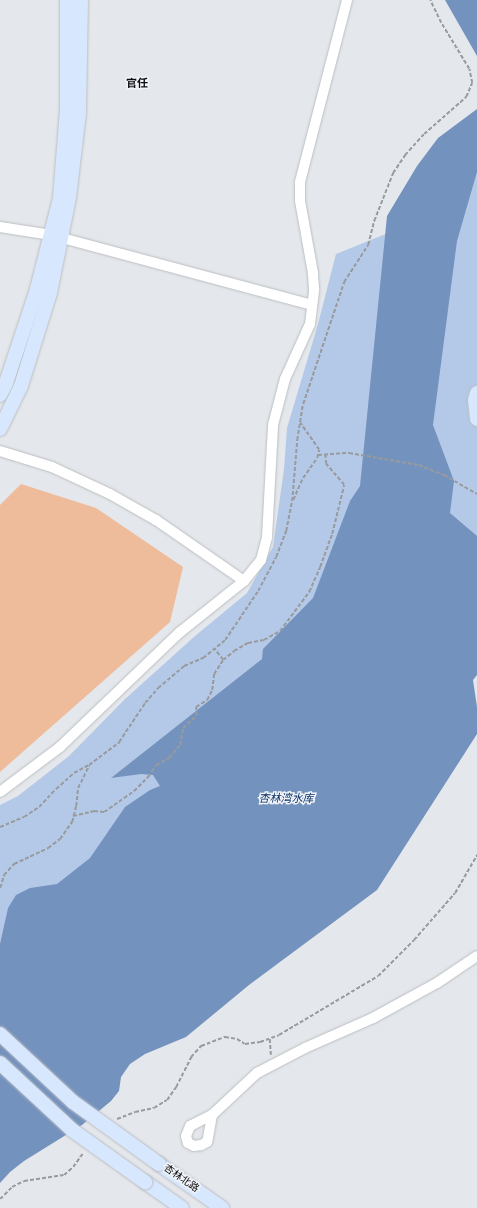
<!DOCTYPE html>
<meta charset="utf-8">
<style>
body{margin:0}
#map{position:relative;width:477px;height:1208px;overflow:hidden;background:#e4e7eb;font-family:"Fira Sans Condensed","Noto Sans SC",sans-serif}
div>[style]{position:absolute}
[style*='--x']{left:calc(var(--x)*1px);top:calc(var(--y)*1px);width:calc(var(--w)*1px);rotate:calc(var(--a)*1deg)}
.green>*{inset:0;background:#b4c9e7}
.water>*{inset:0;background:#7492be}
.building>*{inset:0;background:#eebb9b}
.path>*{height:1.5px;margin-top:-0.75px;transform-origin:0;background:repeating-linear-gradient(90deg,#989a9d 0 4px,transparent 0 6px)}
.roads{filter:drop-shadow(0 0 1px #bbbec2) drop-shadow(0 0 1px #bbbec2)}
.street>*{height:10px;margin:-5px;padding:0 5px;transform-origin:5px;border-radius:5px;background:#fff}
.secondary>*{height:14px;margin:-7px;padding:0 7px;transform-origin:7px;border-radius:7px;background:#d7e7fd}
.bridges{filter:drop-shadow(0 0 1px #bbbec2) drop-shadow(0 0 1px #bbbec2)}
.secondary-bridge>*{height:14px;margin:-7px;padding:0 7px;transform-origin:7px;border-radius:7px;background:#d7e7fd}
span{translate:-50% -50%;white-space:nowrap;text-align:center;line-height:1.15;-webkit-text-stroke:3px #f1f4f8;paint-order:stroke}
.street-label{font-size:10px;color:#0a0b0d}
.neighbourhood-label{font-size:11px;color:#0a0b0d;font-weight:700}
.water-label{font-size:11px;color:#072f64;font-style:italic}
</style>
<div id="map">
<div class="green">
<i style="clip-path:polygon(477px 132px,477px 563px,399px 511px)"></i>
<i style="clip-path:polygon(408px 225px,389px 504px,278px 691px,0 974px,0 805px,18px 796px,69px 756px,125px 699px,195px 636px,247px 593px,273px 547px,284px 469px,287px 428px,318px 324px,336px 254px)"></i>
</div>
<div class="water">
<i style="clip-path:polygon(445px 0,477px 0,477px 56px)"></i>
<i style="clip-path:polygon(477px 109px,477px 172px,457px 241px,433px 425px,454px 481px,450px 513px,477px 536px,477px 675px,473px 680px,477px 707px,477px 734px,377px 890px,249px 985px,186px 1037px,145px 1054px,130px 1064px,121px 1077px,119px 1091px,111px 1101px,82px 1125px,24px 1161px,10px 1172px,0 1183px,0 944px,8px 908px,16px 895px,30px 888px,57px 884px,90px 858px,125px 807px,150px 790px,160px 786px,153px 775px,141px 774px,111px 778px,262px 659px,263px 649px,313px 598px,350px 501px,360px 486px,387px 216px,417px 166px,438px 138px)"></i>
</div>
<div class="building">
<i style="clip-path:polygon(21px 484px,96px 508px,183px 567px,170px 622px,0 772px,0 505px)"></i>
</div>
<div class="path">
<i style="--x:318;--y:455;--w:31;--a:-4"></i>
<i style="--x:349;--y:453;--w:71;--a:9.7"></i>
<i style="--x:419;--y:465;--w:27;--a:22"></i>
<i style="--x:444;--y:475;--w:38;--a:30"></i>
<i style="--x:293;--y:500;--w:24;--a:-66"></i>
<i style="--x:303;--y:478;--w:24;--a:-55"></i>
<i style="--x:317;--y:458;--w:8;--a:-76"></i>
<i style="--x:319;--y:450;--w:33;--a:-125"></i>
<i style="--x:223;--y:660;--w:14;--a:-39"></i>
<i style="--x:234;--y:651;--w:16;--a:-30"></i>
<i style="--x:248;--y:643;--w:16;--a:-11"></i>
<i style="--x:264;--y:640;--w:18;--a:-29"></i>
<i style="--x:280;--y:631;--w:49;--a:-53.4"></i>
<i style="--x:309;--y:592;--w:27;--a:-66"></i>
<i style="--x:320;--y:567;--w:35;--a:-70"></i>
<i style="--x:332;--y:534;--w:50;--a:-76.2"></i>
<i style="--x:344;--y:485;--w:28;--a:-131"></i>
<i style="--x:326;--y:464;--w:10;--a:-96"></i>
<i style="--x:73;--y:816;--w:22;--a:-13"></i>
<i style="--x:94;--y:811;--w:10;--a:6"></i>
<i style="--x:104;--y:812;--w:37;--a:-35"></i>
<i style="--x:134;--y:791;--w:20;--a:-45"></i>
<i style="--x:148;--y:777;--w:14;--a:-56"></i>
<i style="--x:156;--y:765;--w:15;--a:-28"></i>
<i style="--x:169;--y:758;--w:17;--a:-50"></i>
<i style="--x:180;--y:745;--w:17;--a:-80"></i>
<i style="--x:183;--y:728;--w:18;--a:-43"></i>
<i style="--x:196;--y:716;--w:9;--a:-90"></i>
<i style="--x:196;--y:707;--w:13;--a:-32"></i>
<i style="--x:207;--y:700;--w:11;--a:-63"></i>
<i style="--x:212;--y:690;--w:16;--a:-83"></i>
<i style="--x:214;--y:674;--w:17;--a:-57"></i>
<i style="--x:223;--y:660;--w:14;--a:-129"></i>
<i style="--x:0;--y:827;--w:26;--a:-23"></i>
<i style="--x:24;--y:817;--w:18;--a:-34"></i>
<i style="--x:39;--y:807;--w:25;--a:-47"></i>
<i style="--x:56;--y:789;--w:24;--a:-42"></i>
<i style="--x:74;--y:773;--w:17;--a:-28"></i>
<i style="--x:0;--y:888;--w:14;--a:-73"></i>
<i style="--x:4;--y:875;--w:15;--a:-48"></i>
<i style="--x:14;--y:864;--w:38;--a:-25"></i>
<i style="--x:48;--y:848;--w:15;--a:-37"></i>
<i style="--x:60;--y:839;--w:21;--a:-55"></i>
<i style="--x:72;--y:822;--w:16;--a:-76"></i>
<i style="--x:76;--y:806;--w:18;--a:-84"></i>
<i style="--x:78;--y:788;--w:25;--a:-64"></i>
<i style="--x:89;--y:765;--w:38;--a:-37"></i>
<i style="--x:119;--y:742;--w:47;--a:-56.3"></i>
<i style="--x:145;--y:703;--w:20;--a:-49"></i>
<i style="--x:158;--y:688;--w:34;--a:-40"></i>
<i style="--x:184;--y:666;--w:21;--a:-23"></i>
<i style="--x:203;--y:658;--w:28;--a:-39"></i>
<i style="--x:225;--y:640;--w:59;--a:-56"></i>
<i style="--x:258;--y:591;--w:38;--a:-62"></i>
<i style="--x:276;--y:557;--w:28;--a:-69"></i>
<i style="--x:286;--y:531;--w:31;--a:-79"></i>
<i style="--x:292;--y:501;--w:61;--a:-85.3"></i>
<i style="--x:297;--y:440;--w:36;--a:-81"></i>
<i style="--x:303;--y:404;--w:129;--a:-71.4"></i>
<i style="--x:344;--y:282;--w:44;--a:-57"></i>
<i style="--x:368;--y:245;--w:25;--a:-76"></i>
<i style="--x:374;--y:221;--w:52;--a:-68.4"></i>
<i style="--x:393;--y:173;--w:22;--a:-56"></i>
<i style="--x:405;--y:155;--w:28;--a:-48"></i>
<i style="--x:424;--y:134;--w:56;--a:-41.4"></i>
<i style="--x:466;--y:97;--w:15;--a:-67"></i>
<i style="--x:472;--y:83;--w:14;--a:-102"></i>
<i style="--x:469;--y:69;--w:54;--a:-121.3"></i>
<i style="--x:441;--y:23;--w:25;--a:-116"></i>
<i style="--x:270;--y:1039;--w:16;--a:86"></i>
<i style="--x:117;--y:1119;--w:19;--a:-21"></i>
<i style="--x:135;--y:1112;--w:19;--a:-12"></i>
<i style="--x:154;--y:1108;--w:15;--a:-32"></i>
<i style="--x:167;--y:1100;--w:16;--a:-55"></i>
<i style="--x:176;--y:1087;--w:34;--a:-63"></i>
<i style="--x:191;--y:1057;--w:15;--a:-48"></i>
<i style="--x:201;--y:1046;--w:26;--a:-21"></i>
<i style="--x:225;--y:1037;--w:12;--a:9"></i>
<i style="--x:237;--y:1039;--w:9;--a:32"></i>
<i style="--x:245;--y:1044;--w:15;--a:-8"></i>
<i style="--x:260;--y:1042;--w:20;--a:-20"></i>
<i style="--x:279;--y:1035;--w:115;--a:-30.8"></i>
<i style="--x:378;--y:976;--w:51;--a:-45"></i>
<i style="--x:414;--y:940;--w:62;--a:-48.9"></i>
<i style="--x:455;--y:893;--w:44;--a:-59.9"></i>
<i style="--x:0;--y:1199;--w:17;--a:-45"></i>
<i style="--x:12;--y:1187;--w:13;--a:-27"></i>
<i style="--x:24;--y:1181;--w:40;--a:-8.5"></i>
<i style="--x:64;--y:1175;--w:12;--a:-42"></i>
<i style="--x:73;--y:1167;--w:17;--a:-54"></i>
</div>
<div class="roads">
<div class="street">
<i style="--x:0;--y:227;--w:52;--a:8.9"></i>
<i style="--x:51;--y:235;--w:270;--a:15"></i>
<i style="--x:0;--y:451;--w:54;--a:17.1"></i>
<i style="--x:52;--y:467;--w:64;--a:25"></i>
<i style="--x:110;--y:494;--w:53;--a:29.5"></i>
<i style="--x:156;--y:520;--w:107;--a:34.7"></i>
<i style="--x:0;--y:792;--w:75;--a:-36.9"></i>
<i style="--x:60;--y:747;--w:165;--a:-43.8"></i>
<i style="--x:179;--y:633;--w:83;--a:-38.7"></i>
<i style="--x:244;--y:581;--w:27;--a:-51"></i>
<i style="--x:261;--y:560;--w:24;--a:-75"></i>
<i style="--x:267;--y:537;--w:112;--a:-86.9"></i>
<i style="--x:273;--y:425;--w:48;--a:-75.4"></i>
<i style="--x:285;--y:379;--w:60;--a:-65.6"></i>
<i style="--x:310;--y:324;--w:35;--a:-83"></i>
<i style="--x:314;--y:289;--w:16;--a:-94"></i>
<i style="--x:313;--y:273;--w:73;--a:-100.2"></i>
<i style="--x:300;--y:201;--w:19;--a:-90"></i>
<i style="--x:300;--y:182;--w:188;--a:-75.5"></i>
<i style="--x:212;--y:1115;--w:27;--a:100"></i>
<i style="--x:207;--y:1142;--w:7;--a:153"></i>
<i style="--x:201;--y:1145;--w:7;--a:172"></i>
<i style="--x:194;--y:1146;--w:7;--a:-153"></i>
<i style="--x:188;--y:1143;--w:7;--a:-106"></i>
<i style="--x:186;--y:1136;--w:11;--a:-68"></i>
<i style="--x:190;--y:1126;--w:25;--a:-27"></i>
<i style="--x:212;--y:1115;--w:62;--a:-43"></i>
<i style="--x:257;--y:1073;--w:54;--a:-27.5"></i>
<i style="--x:305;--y:1048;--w:74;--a:-23.8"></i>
<i style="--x:373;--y:1018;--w:73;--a:-28.7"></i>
<i style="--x:437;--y:983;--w:48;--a:-34"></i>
</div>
<div class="secondary">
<i style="--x:477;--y:393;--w:7;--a:106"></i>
<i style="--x:475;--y:400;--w:19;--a:84"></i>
<i style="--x:0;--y:395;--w:13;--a:-63"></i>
<i style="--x:6;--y:383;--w:99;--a:-71.7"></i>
<i style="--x:37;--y:289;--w:94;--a:-75.8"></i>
<i style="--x:60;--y:198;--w:89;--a:-85.5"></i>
<i style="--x:67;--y:109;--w:109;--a:-90"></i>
<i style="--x:0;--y:429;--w:48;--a:-64"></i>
<i style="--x:21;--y:386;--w:97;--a:-72.7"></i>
<i style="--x:50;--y:293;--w:97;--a:-78.7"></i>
<i style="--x:69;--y:198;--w:86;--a:-83.3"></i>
<i style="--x:79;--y:113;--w:113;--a:-89"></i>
<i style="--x:159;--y:1164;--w:77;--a:34.9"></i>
<i style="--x:145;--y:1182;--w:45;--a:35.1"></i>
</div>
</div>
<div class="bridges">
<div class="secondary-bridge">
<i style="--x:0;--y:1034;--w:100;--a:43"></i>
<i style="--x:73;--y:1102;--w:106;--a:35.8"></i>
<i style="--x:0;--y:1063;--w:98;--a:42.9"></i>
<i style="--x:72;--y:1130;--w:90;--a:35.5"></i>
</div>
</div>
<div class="street-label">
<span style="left:181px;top:1179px;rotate:35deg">杏林北路</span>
</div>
<div class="neighbourhood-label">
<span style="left:137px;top:84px">官任</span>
</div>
<div class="water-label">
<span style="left:286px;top:799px">杏林湾水库</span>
</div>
</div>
